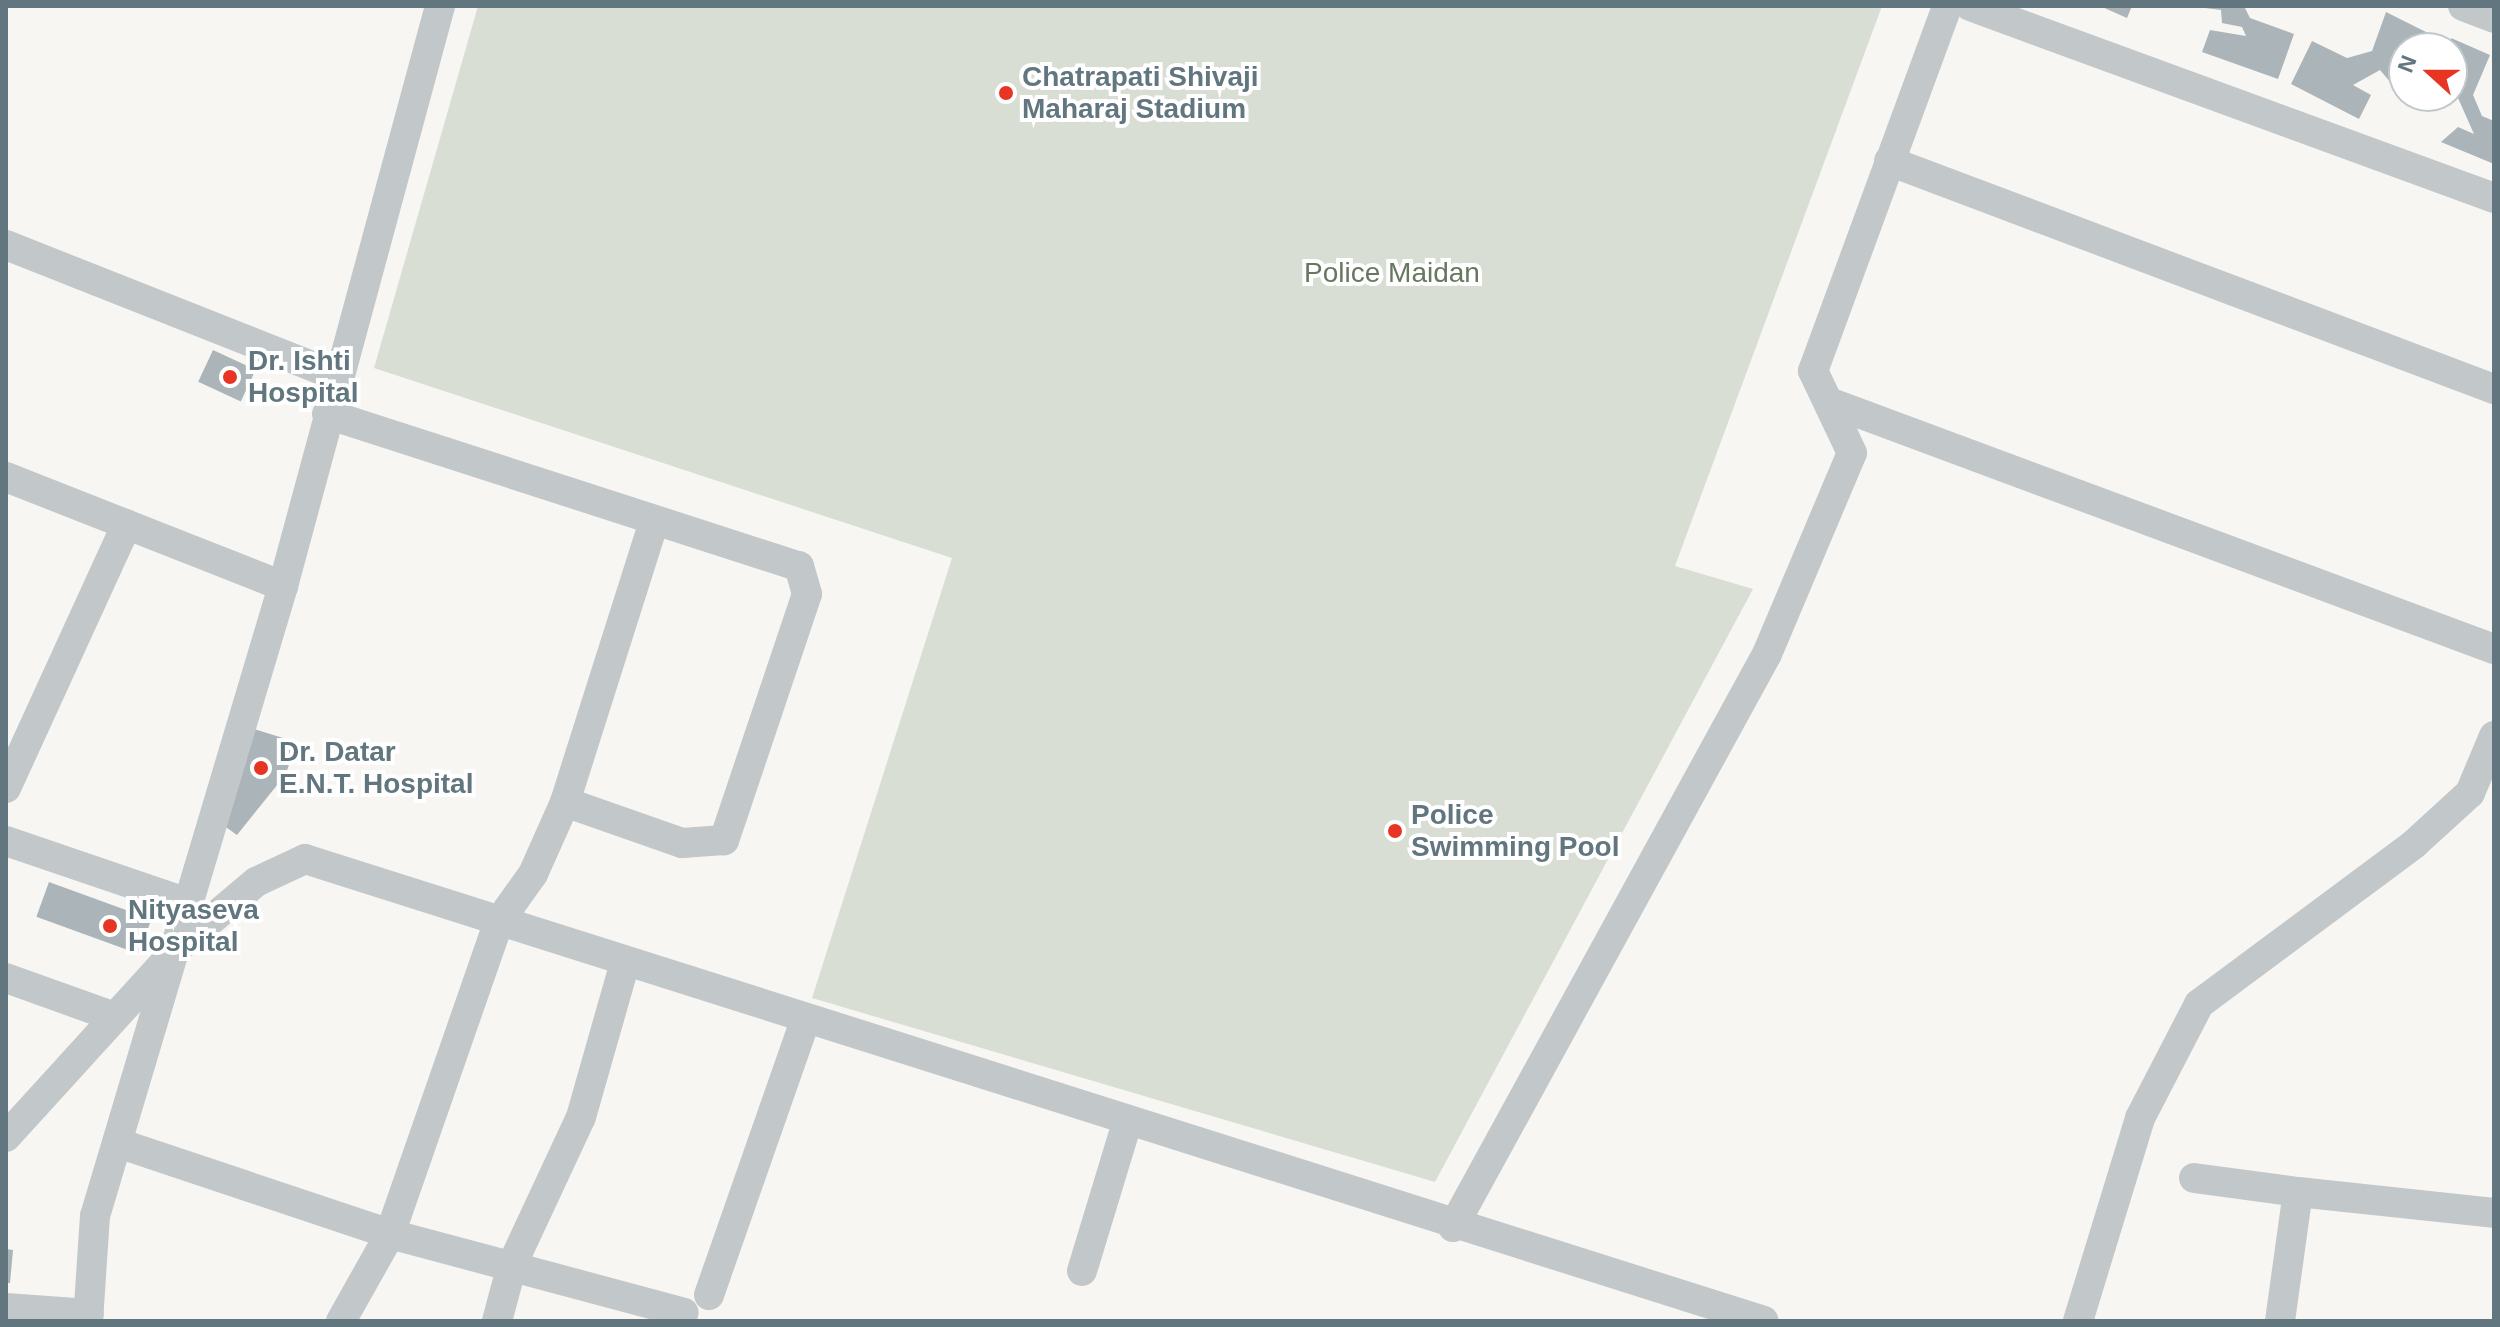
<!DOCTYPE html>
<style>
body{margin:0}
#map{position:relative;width:2500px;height:1327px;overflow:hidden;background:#f7f6f3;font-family:Arial,sans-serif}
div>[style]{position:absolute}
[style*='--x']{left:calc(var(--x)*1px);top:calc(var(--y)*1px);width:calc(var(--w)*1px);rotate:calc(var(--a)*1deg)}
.green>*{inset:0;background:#d9ded4}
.building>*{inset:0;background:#abb5b9;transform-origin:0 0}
.minor>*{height:30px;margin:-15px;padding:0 15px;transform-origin:15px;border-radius:15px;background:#c2c7c9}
.dots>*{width:22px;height:22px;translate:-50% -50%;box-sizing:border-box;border:4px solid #fff;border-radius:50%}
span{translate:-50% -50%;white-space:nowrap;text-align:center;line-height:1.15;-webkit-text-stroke:8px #fff;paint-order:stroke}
.poi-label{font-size:28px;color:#61767f;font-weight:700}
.left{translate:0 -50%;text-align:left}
.park-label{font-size:28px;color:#677760}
.frame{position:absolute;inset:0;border:8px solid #61767f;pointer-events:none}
.north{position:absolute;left:2388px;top:32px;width:80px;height:80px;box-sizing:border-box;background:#fff;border:2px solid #c0c8cc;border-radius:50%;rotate:291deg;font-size:22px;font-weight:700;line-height:32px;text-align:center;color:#61767f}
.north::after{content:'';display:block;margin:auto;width:28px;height:36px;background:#e73423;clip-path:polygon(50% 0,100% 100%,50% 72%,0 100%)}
</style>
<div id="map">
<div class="green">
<i style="clip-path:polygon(478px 6px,1882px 6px,1675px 566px,1753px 589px,1435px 1182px,812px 998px,952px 558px,374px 368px)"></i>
</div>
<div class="building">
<i style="clip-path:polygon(2100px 6px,2132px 6px,2127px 18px)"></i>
<i style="clip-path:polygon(2189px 6px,2244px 6px,2250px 18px,2294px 34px,2278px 79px,2202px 52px,2210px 30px,2246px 36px,2242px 27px,2222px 23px,2221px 10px)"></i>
<i style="clip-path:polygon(2386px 12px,2426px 32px,2419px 48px,2404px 48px,2397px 90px,2380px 70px,2353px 85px,2371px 95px,2359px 119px,2291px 84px,2312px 41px,2347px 58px,2372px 51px)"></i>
<i style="clip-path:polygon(2451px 38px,2490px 55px,2473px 95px,2482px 116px,2494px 121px,2494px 164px,2441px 142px,2458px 127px,2474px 134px,2458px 98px,2436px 108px,2424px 103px,2427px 96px,2452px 96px)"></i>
<i style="left:213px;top:350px;width:47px;height:35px;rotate:25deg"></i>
<i style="clip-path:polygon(254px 729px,296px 742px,286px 774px,237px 835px,223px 825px)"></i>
<i style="left:49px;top:882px;width:109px;height:37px;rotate:20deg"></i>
<i style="clip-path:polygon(6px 1249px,13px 1250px,10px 1283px,6px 1283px)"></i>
</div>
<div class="minor">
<i style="--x:1970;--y:6;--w:558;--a:20.12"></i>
<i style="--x:2463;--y:6;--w:33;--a:21"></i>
<i style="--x:1889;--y:161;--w:647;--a:20.65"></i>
<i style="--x:6;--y:245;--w:356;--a:21.6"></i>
<i style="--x:1829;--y:402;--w:709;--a:20.38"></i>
<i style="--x:327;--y:414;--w:496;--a:17.9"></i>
<i style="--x:799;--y:566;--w:29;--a:74"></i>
<i style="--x:807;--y:594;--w:260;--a:108.6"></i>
<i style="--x:724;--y:840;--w:42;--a:175.9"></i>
<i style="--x:682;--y:843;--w:124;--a:-160.7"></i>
<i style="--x:6;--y:477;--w:298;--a:21.5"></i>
<i style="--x:6;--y:788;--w:290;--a:-65.4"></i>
<i style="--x:6;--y:841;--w:195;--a:18.8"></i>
<i style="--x:6;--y:978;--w:113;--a:19.7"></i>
<i style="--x:6;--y:1137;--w:257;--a:-47.7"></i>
<i style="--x:179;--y:947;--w:101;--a:-40.2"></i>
<i style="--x:256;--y:882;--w:54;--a:-25.1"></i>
<i style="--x:305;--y:859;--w:1530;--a:17.57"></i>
<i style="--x:118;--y:1143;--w:287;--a:18.5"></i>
<i style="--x:390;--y:1234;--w:304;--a:15"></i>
<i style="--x:2194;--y:1178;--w:105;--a:7.7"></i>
<i style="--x:1453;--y:1227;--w:653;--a:-61.28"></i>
<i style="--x:1767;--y:654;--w:218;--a:-67.1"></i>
<i style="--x:1852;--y:453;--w:91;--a:-115.4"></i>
<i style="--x:1813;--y:371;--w:389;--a:-69.8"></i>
<i style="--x:1082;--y:1271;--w:155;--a:-73.1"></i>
<i style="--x:709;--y:1295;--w:290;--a:-70.7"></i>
<i style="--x:6;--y:1308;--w:83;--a:4.1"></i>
<i style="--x:88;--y:1321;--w:105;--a:-86.2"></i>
<i style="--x:95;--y:1216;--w:657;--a:-73.38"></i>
<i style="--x:283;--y:586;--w:601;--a:-74.85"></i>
<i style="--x:341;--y:1321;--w:100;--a:-60.6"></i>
<i style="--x:390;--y:1234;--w:329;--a:-70.8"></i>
<i style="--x:498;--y:923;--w:60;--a:-54.5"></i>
<i style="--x:533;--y:874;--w:79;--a:-66"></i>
<i style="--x:565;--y:802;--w:292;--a:-72.4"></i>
<i style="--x:497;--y:1321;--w:58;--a:-75"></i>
<i style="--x:512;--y:1265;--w:163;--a:-65"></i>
<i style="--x:581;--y:1117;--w:160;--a:-74.1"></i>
<i style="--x:2078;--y:1321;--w:212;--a:-73"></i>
<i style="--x:2140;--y:1118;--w:128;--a:-62.6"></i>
<i style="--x:2199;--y:1004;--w:267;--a:-36.6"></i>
<i style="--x:2413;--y:845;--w:77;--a:-42.4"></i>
<i style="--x:2470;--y:793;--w:62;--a:-67.2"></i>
<i style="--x:2280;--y:1321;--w:130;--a:-82.1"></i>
<i style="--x:2298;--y:1192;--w:197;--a:6.1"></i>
</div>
<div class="dots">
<i style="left:1006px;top:93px;background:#e73423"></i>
<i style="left:230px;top:377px;background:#e73423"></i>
<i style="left:261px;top:768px;background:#e73423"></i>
<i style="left:1395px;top:831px;background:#e73423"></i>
<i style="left:110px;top:926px;background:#e73423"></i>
</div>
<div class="poi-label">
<span class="left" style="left:1022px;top:93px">Chatrapati Shivaji<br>Maharaj Stadium</span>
<span class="left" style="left:248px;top:377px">Dr. Ishti<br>Hospital</span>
<span class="left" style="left:279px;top:768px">Dr. Datar<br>E.N.T. Hospital</span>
<span class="left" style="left:1411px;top:831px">Police<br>Swimming Pool</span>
<span class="left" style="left:128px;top:926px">Nityaseva<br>Hospital</span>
</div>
<div class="park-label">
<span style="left:1392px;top:273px">Police Maidan</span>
</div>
<div class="frame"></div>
<div class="north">N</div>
</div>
